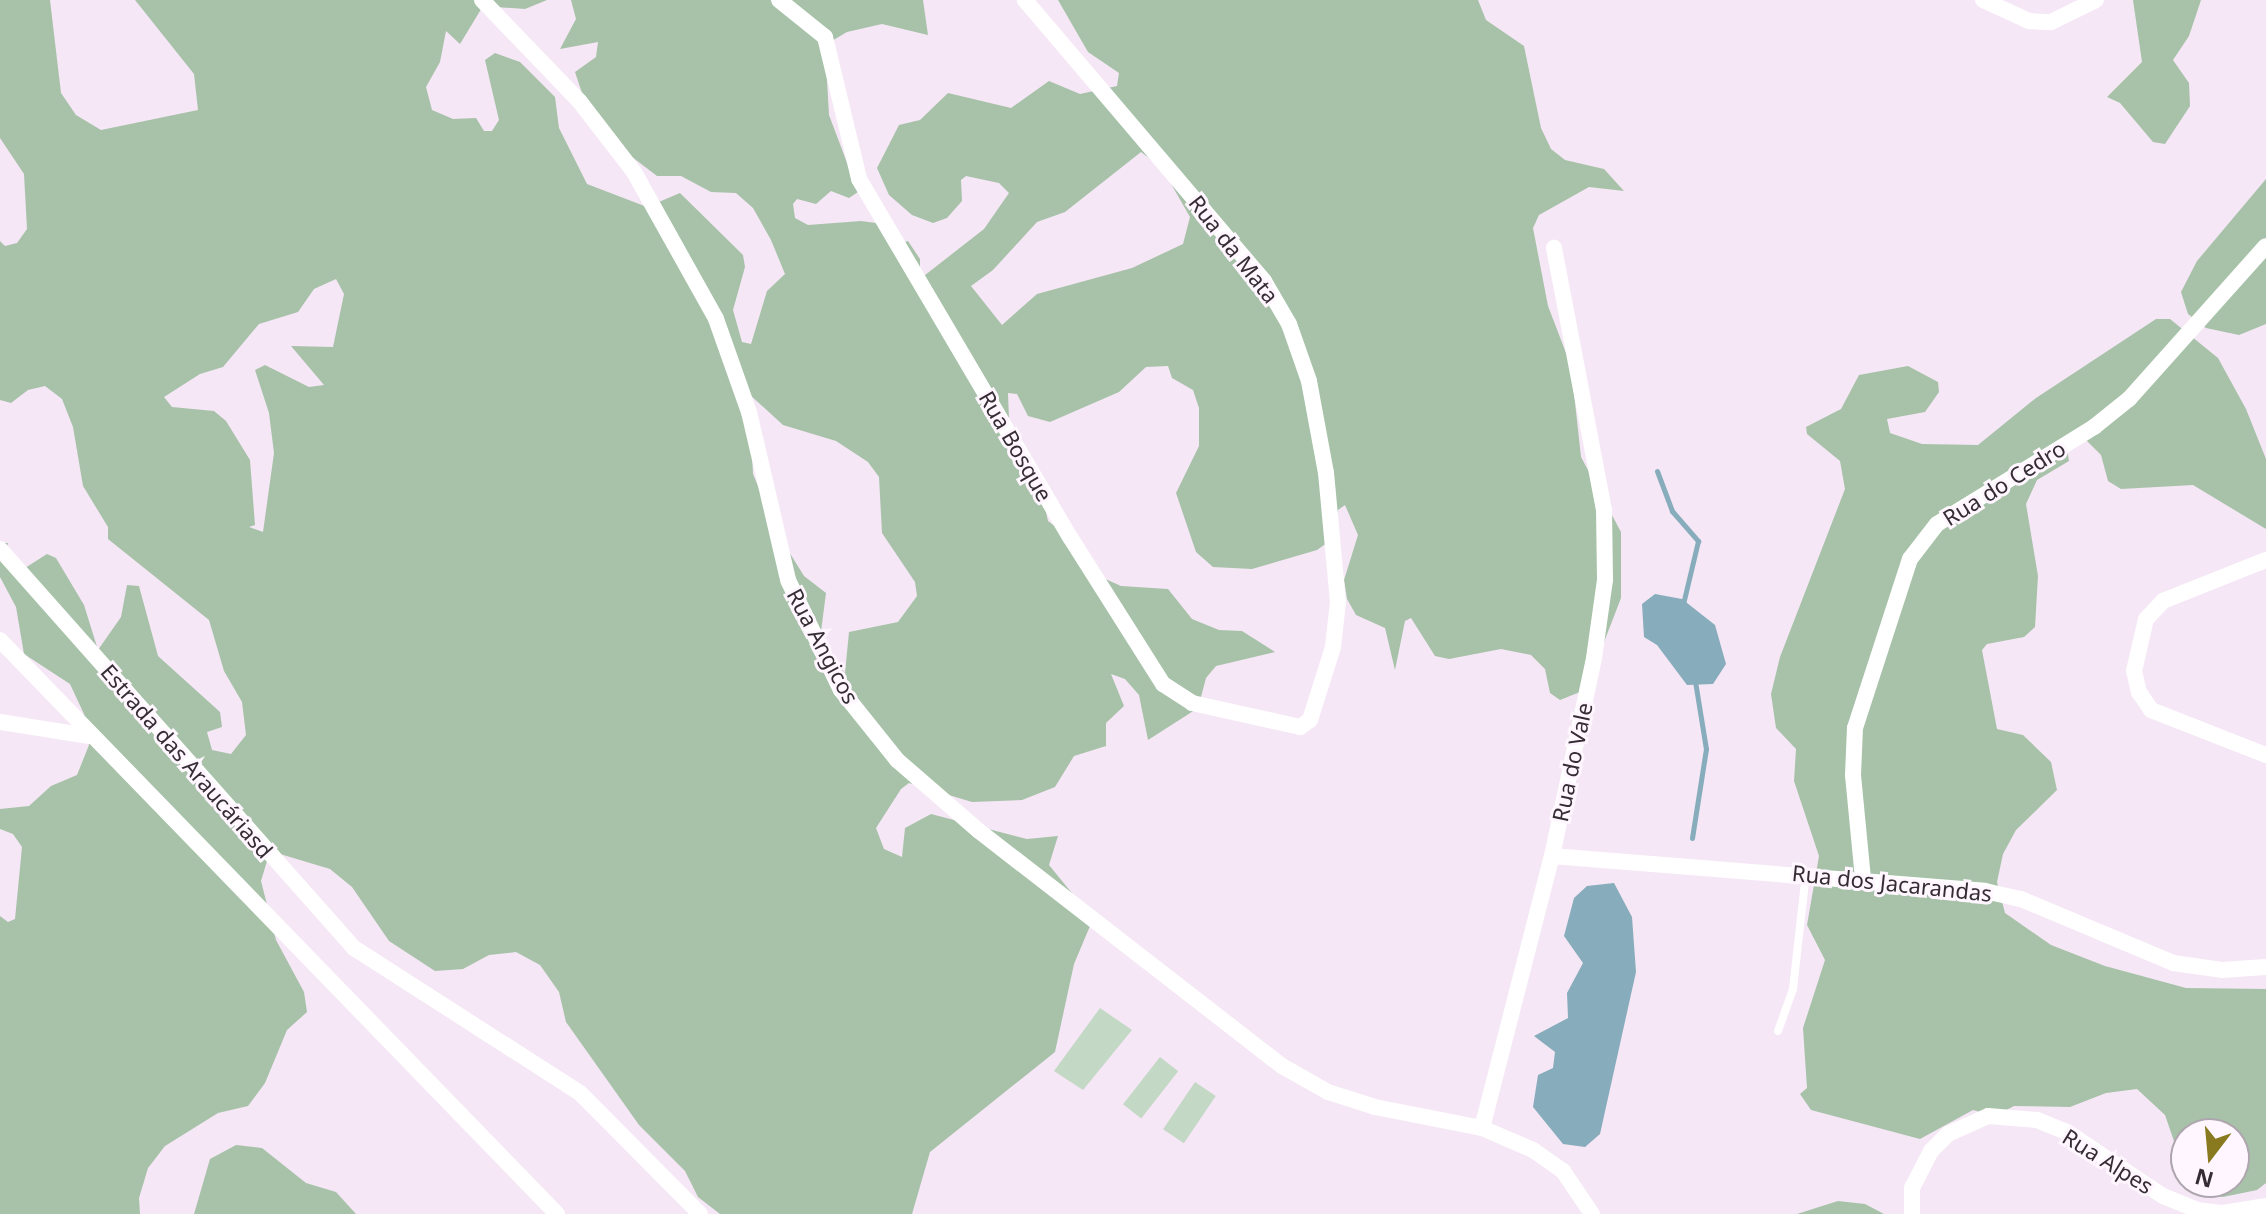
<!DOCTYPE html>
<meta charset="utf-8">
<style>
body{margin:0}
#map{position:relative;width:2266px;height:1214px;overflow:hidden;background:#f5e7f5;font-family:"Noto Sans",sans-serif}
div>[style]{position:absolute}
[style*='--x']{left:calc(var(--x)*1px);top:calc(var(--y)*1px);width:calc(var(--w)*1px);rotate:calc(var(--a)*1deg)}
.green>*{inset:0;background:#c3d8c5;transform-origin:0 0}
.forest>*{inset:0;background:#a7c2a9}
.water>*{inset:0;background:#87acbb}
.stream>*{height:5px;margin:-2.5px;padding:0 2.5px;transform-origin:2.5px;border-radius:2.5px;background:#87acbb}
.service>*{height:8px;margin:-4px;padding:0 4px;transform-origin:4px;border-radius:4px;background:#fff}
.minor>*{height:16px;margin:-8px;padding:0 8px;transform-origin:8px;border-radius:8px;background:#fff}
span{translate:-50% -50%;white-space:nowrap;text-align:center;line-height:1.15;-webkit-text-stroke:6px #fff6ff;paint-order:stroke}
.street-label{font-size:22px;color:#342e34}
.north{position:absolute;left:2170px;top:1118px;width:80px;height:80px;box-sizing:border-box;background:#fff6ff;border:2px solid #aea6ae;border-radius:50%;rotate:196deg;font-size:22px;font-weight:700;line-height:32px;text-align:center;color:#342e34}
.north::after{content:'';display:block;margin:auto;width:28px;height:36px;background:#897a1f;clip-path:polygon(50% 0,100% 100%,50% 72%,0 100%)}
</style>
<div id="map">
<div class="green">
<i style="clip-path:polygon(1100px 1008px,1132px 1030px,1083px 1090px,1054px 1071px)"></i>
<i style="left:1160px;top:1057px;width:23px;height:60px;rotate:38deg"></i>
<i style="left:1195px;top:1082px;width:25px;height:57px;rotate:34deg"></i>
</div>
<div class="forest">
<i style="clip-path:polygon(evenodd,0 0,50px 0,61px 93px,76px 115px,101px 130px,198px 110px,194px 74px,135px 0,547px 0,525px 9px,483px 6px,460px 44px,446px 31px,440px 62px,426px 87px,432px 110px,453px 119px,476px 118px,484px 131px,492px 131px,499px 120px,485px 60px,495px 53px,520px 62px,555px 97px,559px 128px,587px 184px,647px 207px,680px 193px,743px 255px,745px 267px,733px 310px,742px 342px,751px 344px,767px 291px,785px 274px,771px 240px,753px 208px,736px 193px,711px 192px,681px 176px,657px 176px,602px 134px,588px 111px,575px 72px,596px 57px,598px 42px,560px 49px,576px 19px,571px 0,923px 0,928px 35px,882px 24px,847px 32px,825px 45px,829px 115px,858px 192px,849px 198px,831px 191px,816px 204px,797px 199px,793px 204px,795px 218px,808px 225px,861px 221px,876px 223px,899px 244px,908px 241px,920px 259px,920px 279px,984px 229px,1009px 193px,999px 183px,966px 176px,961px 180px,962px 201px,947px 218px,933px 223px,912px 215px,889px 195px,877px 168px,899px 125px,920px 120px,948px 93px,1011px 108px,1049px 81px,1080px 94px,1117px 86px,1119px 73px,1088px 52px,1058px 0,1478px 0,1486px 20px,1524px 46px,1541px 128px,1551px 149px,1565px 160px,1604px 169px,1624px 191px,1589px 187px,1539px 215px,1533px 228px,1548px 306px,1571px 366px,1581px 457px,1621px 532px,1621px 598px,1591px 676px,1580px 692px,1560px 700px,1550px 693px,1545px 669px,1531px 655px,1501px 649px,1449px 659px,1435px 656px,1411px 618px,1405px 621px,1395px 670px,1385px 628px,1356px 615px,1347px 599px,1344px 580px,1358px 535px,1345px 505px,1338px 510px,1331px 540px,1317px 550px,1252px 569px,1213px 567px,1196px 552px,1176px 493px,1199px 446px,1199px 408px,1193px 390px,1172px 378px,1168px 366px,1146px 367px,1119px 392px,1050px 422px,1028px 416px,1017px 394px,1008px 393px,1009px 419px,1039px 480px,1048px 521px,1088px 552px,1103px 578px,1121px 586px,1168px 589px,1192px 619px,1219px 630px,1242px 631px,1275px 652px,1216px 666px,1206px 678px,1198px 708px,1148px 740px,1139px 695px,1125px 679px,1111px 674px,1124px 706px,1106px 723px,1106px 746px,1074px 756px,1055px 787px,1022px 800px,972px 802px,909px 783px,901px 789px,876px 828px,884px 849px,902px 857px,905px 828px,931px 814px,1027px 839px,1058px 836px,1049px 865px,1093px 919px,1074px 964px,1055px 1052px,930px 1152px,912px 1214px,720px 1214px,698px 1197px,685px 1171px,639px 1125px,566px 1022px,559px 992px,540px 965px,516px 952px,489px 955px,463px 969px,435px 971px,389px 941px,352px 887px,330px 869px,270px 851px,261px 881px,276px 940px,304px 992px,307px 1012px,287px 1030px,265px 1083px,248px 1106px,218px 1113px,165px 1146px,148px 1168px,139px 1198px,140px 1214px,0 1214px,0 916px,8px 922px,15px 919px,22px 847px,13px 834px,0 829px,0 809px,29px 806px,51px 786px,77px 775px,89px 745px,84px 714px,70px 684px,24px 654px,16px 607px,0 577px,0 543px,8px 543px,5px 559px,25px 568px,47px 554px,56px 558px,84px 605px,98px 650px,121px 617px,127px 585px,139px 586px,158px 656px,220px 712px,222px 727px,207px 732px,212px 750px,231px 754px,246px 735px,242px 702px,224px 671px,209px 620px,108px 539px,108px 527px,83px 486px,73px 427px,62px 399px,45px 386px,28px 390px,11px 403px,0 400px,0 241px,5px 246px,17px 243px,27px 229px,24px 174px,0 138px,0 0,1141px 152px,1162px 168px,1190px 217px,1183px 244px,1132px 268px,1037px 294px,1002px 325px,971px 286px,993px 270px,1037px 222px,1065px 212px,1141px 152px,0 0,336px 279px,344px 294px,333px 347px,291px 346px,324px 385px,309px 387px,265px 365px,255px 370px,269px 413px,274px 453px,263px 532px,249px 527px,255px 525px,250px 460px,226px 421px,214px 411px,172px 407px,164px 397px,200px 374px,223px 367px,259px 324px,298px 312px,314px 289px,336px 279px,0 0,749px 394px,783px 425px,836px 441px,868px 462px,879px 477px,882px 533px,915px 582px,917px 596px,898px 622px,849px 632px,845px 673px,820px 639px,826px 593px,804px 576px,778px 534px,753px 474px,749px 394px)"></i>
<i style="clip-path:polygon(2133px 0,2201px 0,2189px 36px,2173px 60px,2189px 83px,2190px 106px,2165px 144px,2153px 142px,2120px 103px,2107px 97px,2142px 62px)"></i>
<i style="clip-path:polygon(2266px 179px,2266px 324px,2239px 335px,2206px 328px,2188px 314px,2181px 292px,2197px 261px)"></i>
<i style="clip-path:polygon(2156px 319px,2170px 319px,2218px 358px,2246px 409px,2266px 459px,2266px 529px,2193px 485px,2121px 489px,2108px 481px,2101px 455px,2083px 437px,2067px 448px,2069px 461px,2037px 480px,2026px 504px,2038px 576px,2035px 627px,2024px 637px,1987px 644px,1982px 650px,1997px 729px,2023px 735px,2051px 762px,2057px 790px,2016px 830px,2003px 854px,1997px 882px,2005px 913px,2051px 945px,2105px 966px,2186px 988px,2266px 989px,2266px 1183px,2257px 1190px,2223px 1197px,2206px 1195px,2189px 1182px,2234px 1182px,2234px 1134px,2186px 1134px,2186px 1176px,2165px 1115px,2137px 1089px,2106px 1093px,2070px 1107px,2014px 1106px,1995px 1116px,1973px 1110px,1920px 1139px,1811px 1110px,1800px 1094px,1807px 1088px,1803px 1028px,1825px 960px,1807px 925px,1819px 856px,1794px 781px,1796px 749px,1776px 728px,1771px 694px,1780px 657px,1845px 489px,1840px 461px,1807px 434px,1806px 427px,1841px 409px,1859px 375px,1908px 366px,1938px 382px,1939px 392px,1925px 412px,1887px 419px,1890px 433px,1922px 444px,1978px 445px,2036px 398px)"></i>
<i style="clip-path:polygon(236px 1145px,262px 1148px,306px 1183px,336px 1192px,356px 1214px,194px 1214px,210px 1159px)"></i>
<i style="clip-path:polygon(1838px 1201px,1865px 1204px,1884px 1214px,1797px 1214px)"></i>
</div>
<div class="water">
<i style="clip-path:polygon(1655px 594px,1682px 599px,1715px 625px,1726px 664px,1713px 684px,1687px 685px,1657px 645px,1644px 637px,1642px 604px)"></i>
<i style="clip-path:polygon(1614px 883px,1632px 917px,1636px 972px,1600px 1134px,1585px 1147px,1563px 1144px,1533px 1107px,1538px 1075px,1553px 1068px,1555px 1052px,1534px 1036px,1568px 1018px,1567px 993px,1583px 963px,1564px 936px,1574px 898px,1587px 886px)"></i>
</div>
<div class="stream">
<i style="--x:1657;--y:471;--w:43;--a:69.4"></i>
<i style="--x:1672;--y:511;--w:40;--a:49"></i>
<i style="--x:1698;--y:541;--w:65;--a:103.4"></i>
<i style="--x:1692;--y:838;--w:90;--a:-81.1"></i>
<i style="--x:1706;--y:749;--w:69;--a:-99.2"></i>
</div>
<div class="service">
<i style="--x:1778;--y:1031;--w:45;--a:-70.3"></i>
<i style="--x:1793;--y:989;--w:116;--a:-83.6"></i>
</div>
<div class="minor">
<i style="--x:482;--y:0;--w:141;--a:46.1"></i>
<i style="--x:580;--y:102;--w:88;--a:52.4"></i>
<i style="--x:634;--y:172;--w:168;--a:60.8"></i>
<i style="--x:716;--y:319;--w:99;--a:70.5"></i>
<i style="--x:749;--y:412;--w:172;--a:76.9"></i>
<i style="--x:788;--y:580;--w:122;--a:64.3"></i>
<i style="--x:841;--y:690;--w:90;--a:51.3"></i>
<i style="--x:897;--y:760;--w:108;--a:40.9"></i>
<i style="--x:979;--y:831;--w:383;--a:37.8"></i>
<i style="--x:1282;--y:1066;--w:53;--a:29.5"></i>
<i style="--x:1328;--y:1092;--w:49;--a:17.7"></i>
<i style="--x:1375;--y:1107;--w:109;--a:11.1"></i>
<i style="--x:1482;--y:1128;--w:56;--a:23.3"></i>
<i style="--x:1533;--y:1150;--w:37;--a:35"></i>
<i style="--x:1563;--y:1171;--w:52;--a:56"></i>
<i style="--x:779;--y:0;--w:59;--a:38.8"></i>
<i style="--x:825;--y:37;--w:146;--a:76.5"></i>
<i style="--x:859;--y:179;--w:416;--a:59.5"></i>
<i style="--x:1070;--y:537;--w:174;--a:57.7"></i>
<i style="--x:1163;--y:684;--w:35;--a:33"></i>
<i style="--x:1192;--y:703;--w:111;--a:12.5"></i>
<i style="--x:1300;--y:727;--w:12;--a:-35"></i>
<i style="--x:1310;--y:720;--w:77;--a:-72.5"></i>
<i style="--x:1333;--y:647;--w:45;--a:-83.7"></i>
<i style="--x:1338;--y:602;--w:130;--a:-95.3"></i>
<i style="--x:1326;--y:473;--w:94;--a:-100.5"></i>
<i style="--x:1309;--y:381;--w:60;--a:-109.3"></i>
<i style="--x:1289;--y:324;--w:50;--a:-120.2"></i>
<i style="--x:1264;--y:281;--w:369;--a:-130.4"></i>
<i style="--x:1983;--y:0;--w:51;--a:24.5"></i>
<i style="--x:2029;--y:21;--w:22;--a:3"></i>
<i style="--x:2051;--y:22;--w:50;--a:-26.1"></i>
<i style="--x:0;--y:549;--w:533;--a:48.42"></i>
<i style="--x:354;--y:948;--w:269;--a:32.7"></i>
<i style="--x:580;--y:1093;--w:170;--a:45.2"></i>
<i style="--x:2266;--y:560;--w:111;--a:158.3"></i>
<i style="--x:2163;--y:601;--w:25;--a:133"></i>
<i style="--x:2146;--y:619;--w:53;--a:103"></i>
<i style="--x:2134;--y:671;--w:22;--a:77"></i>
<i style="--x:2139;--y:692;--w:22;--a:56"></i>
<i style="--x:2151;--y:710;--w:123;--a:21.4"></i>
<i style="--x:0;--y:640;--w:800;--a:45.86"></i>
<i style="--x:0;--y:722;--w:89;--a:9"></i>
<i style="--x:1552;--y:856;--w:434;--a:4.6"></i>
<i style="--x:1985;--y:891;--w:37;--a:13"></i>
<i style="--x:2021;--y:899;--w:165;--a:22.8"></i>
<i style="--x:2173;--y:963;--w:49;--a:8.1"></i>
<i style="--x:2222;--y:970;--w:44;--a:-3.9"></i>
<i style="--x:1863;--y:879;--w:104;--a:-95.5"></i>
<i style="--x:1853;--y:775;--w:47;--a:-87.6"></i>
<i style="--x:1855;--y:728;--w:178;--a:-72"></i>
<i style="--x:1910;--y:559;--w:44;--a:-52.4"></i>
<i style="--x:1937;--y:524;--w:185;--a:-31.7"></i>
<i style="--x:2094;--y:427;--w:45;--a:-38.7"></i>
<i style="--x:2129;--y:399;--w:205;--a:-48.2"></i>
<i style="--x:1482;--y:1128;--w:281;--a:-75.6"></i>
<i style="--x:1552;--y:856;--w:202;--a:-78"></i>
<i style="--x:1594;--y:658;--w:79;--a:-82"></i>
<i style="--x:1605;--y:580;--w:70;--a:-90.8"></i>
<i style="--x:1604;--y:510;--w:267;--a:-100.8"></i>
<i style="--x:1912;--y:1214;--w:26;--a:-90"></i>
<i style="--x:1912;--y:1188;--w:42;--a:-62.8"></i>
<i style="--x:1931;--y:1151;--w:24;--a:-45"></i>
<i style="--x:1948;--y:1134;--w:44;--a:-24.2"></i>
<i style="--x:1988;--y:1116;--w:49;--a:4.7"></i>
<i style="--x:2037;--y:1120;--w:32;--a:22"></i>
<i style="--x:2067;--y:1132;--w:115;--a:33.7"></i>
<i style="--x:2163;--y:1196;--w:37;--a:22"></i>
<i style="--x:2197;--y:1210;--w:26;--a:7"></i>
<i style="--x:2223;--y:1213;--w:44;--a:-9.2"></i>
</div>
<div class="street-label">
<span style="left:1234px;top:249px;rotate:52deg">Rua da Mata</span>
<span style="left:1016px;top:446px;rotate:60deg">Rua Bosque</span>
<span style="left:2004px;top:483px;rotate:-32deg">Rua do Cedro</span>
<span style="left:823px;top:646px;rotate:62deg">Rua Angicos</span>
<span style="left:187px;top:761px;rotate:49deg">Estrada das Araucáriasd</span>
<span style="left:1572px;top:762px;rotate:-78deg">Rua do Vale</span>
<span style="left:1892px;top:883px;rotate:6deg">Rua dos Jacarandas</span>
<span style="left:2108px;top:1161px;rotate:32deg">Rua Alpes</span>
</div>
<div class="north">N</div>
</div>
